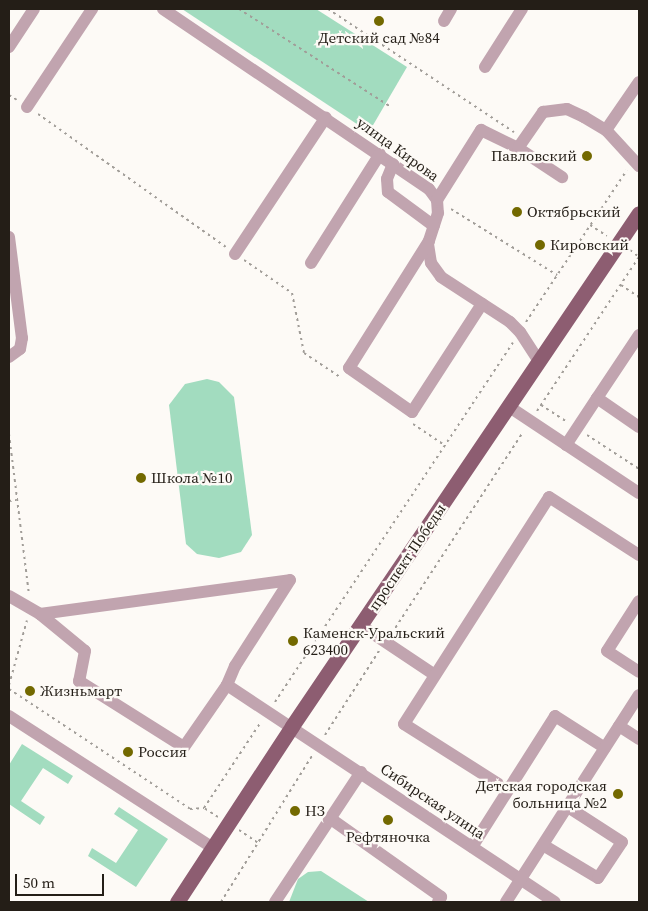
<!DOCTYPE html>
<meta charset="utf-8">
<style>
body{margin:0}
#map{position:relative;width:648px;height:911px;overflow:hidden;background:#fdfaf6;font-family:"Source Serif 4",serif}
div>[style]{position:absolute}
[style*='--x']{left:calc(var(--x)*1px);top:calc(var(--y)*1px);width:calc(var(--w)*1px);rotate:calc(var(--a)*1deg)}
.green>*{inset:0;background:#a2dcbf}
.path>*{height:2px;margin-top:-1px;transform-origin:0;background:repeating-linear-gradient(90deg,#a19d98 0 2.5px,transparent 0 6.5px)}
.minor>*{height:12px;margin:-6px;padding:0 6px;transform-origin:6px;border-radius:6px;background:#c1a4af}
.major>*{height:15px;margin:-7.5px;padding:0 7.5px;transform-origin:7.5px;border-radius:7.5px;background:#8d5d71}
.dots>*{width:14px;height:14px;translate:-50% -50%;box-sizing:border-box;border:2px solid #fdfaf6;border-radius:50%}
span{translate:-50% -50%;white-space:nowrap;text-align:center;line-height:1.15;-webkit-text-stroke:4.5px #fdfaf6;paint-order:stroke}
.poi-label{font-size:15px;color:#241e17}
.right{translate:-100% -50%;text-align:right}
.left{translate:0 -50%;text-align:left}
.street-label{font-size:15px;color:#241e17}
.frame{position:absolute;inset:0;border:10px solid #241e17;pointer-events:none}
.scale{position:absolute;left:15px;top:874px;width:89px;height:22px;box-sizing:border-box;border:2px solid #241e17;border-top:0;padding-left:6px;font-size:15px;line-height:18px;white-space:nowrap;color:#241e17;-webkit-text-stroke:4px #fdfaf6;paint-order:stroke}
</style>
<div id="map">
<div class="green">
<i style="clip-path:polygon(182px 9px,316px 9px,407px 67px,369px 132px)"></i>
<i style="clip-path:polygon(207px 379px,219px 382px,234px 397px,252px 535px,241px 552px,219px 558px,197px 554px,186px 544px,169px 405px,185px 384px)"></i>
<i style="clip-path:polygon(22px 744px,73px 776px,68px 784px,43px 768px,21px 801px,45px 817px,40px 825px,9px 804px,9px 765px)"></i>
<i style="clip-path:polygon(119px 807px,168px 839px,136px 887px,88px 856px,92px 848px,116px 863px,138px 830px,114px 814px)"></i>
<i style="clip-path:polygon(321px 871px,369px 902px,289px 902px,298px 879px,308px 872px)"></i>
</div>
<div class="path">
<i style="--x:239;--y:9;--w:181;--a:32.8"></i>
<i style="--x:328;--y:9;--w:223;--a:33.5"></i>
<i style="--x:9;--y:95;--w:9;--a:32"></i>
<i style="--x:38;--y:114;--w:230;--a:35.3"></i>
<i style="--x:451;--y:209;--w:125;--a:31.9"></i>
<i style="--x:590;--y:225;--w:20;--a:33"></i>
<i style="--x:630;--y:250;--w:11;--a:38"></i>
<i style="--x:244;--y:260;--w:58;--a:34.5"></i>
<i style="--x:292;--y:293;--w:61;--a:78.7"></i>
<i style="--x:304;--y:353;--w:43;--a:33.7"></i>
<i style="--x:621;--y:285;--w:22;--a:34"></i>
<i style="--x:526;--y:322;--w:182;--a:-56.4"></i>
<i style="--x:541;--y:405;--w:30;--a:33"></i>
<i style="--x:537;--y:411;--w:185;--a:-56.5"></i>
<i style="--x:413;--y:424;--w:37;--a:34"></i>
<i style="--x:9;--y:434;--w:161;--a:82.9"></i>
<i style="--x:587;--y:435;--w:62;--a:33.2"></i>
<i style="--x:9;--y:501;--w:7;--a:-8"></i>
<i style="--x:392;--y:633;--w:240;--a:-56.9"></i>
<i style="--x:9;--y:685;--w:67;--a:-74.5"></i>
<i style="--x:9;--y:689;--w:217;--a:33.5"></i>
<i style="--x:190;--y:809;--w:14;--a:-4"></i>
<i style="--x:275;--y:702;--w:431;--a:-56.5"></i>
<i style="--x:325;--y:735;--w:100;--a:-57.3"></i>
<i style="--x:218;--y:817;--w:17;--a:-147"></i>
<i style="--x:204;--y:808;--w:103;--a:-56.5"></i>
<i style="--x:239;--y:830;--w:25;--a:34"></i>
<i style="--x:221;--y:902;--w:172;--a:-58.1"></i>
</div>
<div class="minor">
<i style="--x:163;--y:9;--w:321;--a:34.1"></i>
<i style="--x:429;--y:189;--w:14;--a:54"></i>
<i style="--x:437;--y:200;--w:13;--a:86"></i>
<i style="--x:438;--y:213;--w:33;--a:108"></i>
<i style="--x:428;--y:244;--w:19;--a:81"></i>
<i style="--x:431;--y:263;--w:17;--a:54"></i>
<i style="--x:441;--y:277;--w:82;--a:33.1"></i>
<i style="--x:510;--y:322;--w:14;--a:45"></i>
<i style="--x:520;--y:332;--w:33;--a:57"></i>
<i style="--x:444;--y:21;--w:14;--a:-60"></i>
<i style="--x:9;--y:47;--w:45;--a:-56.7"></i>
<i style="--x:485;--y:67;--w:69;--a:-57.5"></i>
<i style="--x:27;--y:107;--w:118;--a:-56.4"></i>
<i style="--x:606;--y:130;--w:58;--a:-55.5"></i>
<i style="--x:518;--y:148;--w:53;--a:33.4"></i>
<i style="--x:393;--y:164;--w:16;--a:112"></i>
<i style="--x:387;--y:179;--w:13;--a:86"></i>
<i style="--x:388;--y:192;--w:57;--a:36.5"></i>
<i style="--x:437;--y:200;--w:83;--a:-57.8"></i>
<i style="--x:481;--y:130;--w:41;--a:25.9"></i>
<i style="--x:518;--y:148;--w:44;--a:-55.2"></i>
<i style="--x:543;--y:112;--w:24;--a:-7"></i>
<i style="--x:567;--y:109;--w:19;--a:25"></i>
<i style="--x:584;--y:117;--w:26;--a:31"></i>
<i style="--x:606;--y:130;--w:49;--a:47.5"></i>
<i style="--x:9;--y:237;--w:102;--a:82.7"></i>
<i style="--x:22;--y:338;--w:11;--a:100"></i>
<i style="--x:20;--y:349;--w:14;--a:144"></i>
<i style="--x:429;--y:241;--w:150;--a:122.2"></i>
<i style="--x:349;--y:368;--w:77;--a:34.9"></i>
<i style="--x:412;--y:412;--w:129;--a:-57.1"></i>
<i style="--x:235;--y:254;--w:164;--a:-56.4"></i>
<i style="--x:311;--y:263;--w:129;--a:-57.7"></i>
<i style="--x:597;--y:398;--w:76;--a:-56.3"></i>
<i style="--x:508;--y:406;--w:157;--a:33.6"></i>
<i style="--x:566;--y:445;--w:56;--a:-56.6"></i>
<i style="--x:597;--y:398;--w:51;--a:34.6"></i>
<i style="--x:9;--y:596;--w:36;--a:30"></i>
<i style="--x:40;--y:614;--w:58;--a:39.4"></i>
<i style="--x:85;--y:651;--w:31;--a:101"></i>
<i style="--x:79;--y:681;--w:124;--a:32.2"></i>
<i style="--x:184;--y:747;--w:75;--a:-55.3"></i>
<i style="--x:227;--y:685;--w:393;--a:33.5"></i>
<i style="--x:639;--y:601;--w:59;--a:122.6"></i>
<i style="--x:607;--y:651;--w:38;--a:33"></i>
<i style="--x:40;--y:614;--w:252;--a:-7.7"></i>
<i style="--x:290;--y:580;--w:102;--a:122.6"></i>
<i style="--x:235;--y:666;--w:21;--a:113"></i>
<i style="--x:360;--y:625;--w:90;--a:33.7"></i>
<i style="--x:9;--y:716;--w:243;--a:32.9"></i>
<i style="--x:619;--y:726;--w:24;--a:33"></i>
<i style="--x:508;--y:790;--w:123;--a:-147.6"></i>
<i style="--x:404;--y:724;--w:269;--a:-57.4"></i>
<i style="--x:549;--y:497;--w:107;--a:32.8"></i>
<i style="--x:331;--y:819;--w:135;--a:35.3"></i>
<i style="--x:441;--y:897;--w:6;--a:121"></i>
<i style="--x:543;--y:845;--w:64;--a:31"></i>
<i style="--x:598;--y:878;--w:43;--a:-56.3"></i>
<i style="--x:622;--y:842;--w:64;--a:-147.1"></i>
<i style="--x:472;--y:847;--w:155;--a:-57.6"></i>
<i style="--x:555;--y:716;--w:59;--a:32.6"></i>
<i style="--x:275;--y:902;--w:156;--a:-56.5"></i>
<i style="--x:506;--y:902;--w:246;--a:-57.3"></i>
</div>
<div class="major">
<i style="--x:177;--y:902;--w:210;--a:-56.8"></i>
<i style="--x:292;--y:726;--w:619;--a:-55.93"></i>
</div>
<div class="dots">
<i style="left:379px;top:21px;background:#736900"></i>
<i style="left:587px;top:156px;background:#736900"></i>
<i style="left:517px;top:212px;background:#736900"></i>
<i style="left:540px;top:245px;background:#736900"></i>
<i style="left:141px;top:478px;background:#736900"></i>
<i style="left:293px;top:641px;background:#736900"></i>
<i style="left:30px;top:691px;background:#736900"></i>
<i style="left:128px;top:752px;background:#736900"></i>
<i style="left:618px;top:794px;background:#736900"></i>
<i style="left:295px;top:811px;background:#736900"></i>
<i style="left:388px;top:820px;background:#736900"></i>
</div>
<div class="poi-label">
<span style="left:379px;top:38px">Детский сад №84</span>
<span class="right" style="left:577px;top:156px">Павловский</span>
<span class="left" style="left:527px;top:212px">Октябрьский</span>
<span class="left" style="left:550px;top:245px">Кировский</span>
<span class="left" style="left:151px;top:478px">Школа №10</span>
<span class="left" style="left:303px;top:641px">Каменск-Уральский<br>623400</span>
<span class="left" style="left:40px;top:691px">Жизньмарт</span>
<span class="left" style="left:138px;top:752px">Россия</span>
<span class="right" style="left:607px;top:794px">Детская городская<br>больница №2</span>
<span class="left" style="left:305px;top:811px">НЗ</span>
<span style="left:388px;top:837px">Рефтяночка</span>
</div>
<div class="street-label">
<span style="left:398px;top:149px;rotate:36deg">улица Кирова</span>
<span style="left:407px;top:557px;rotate:-56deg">проспект Победы</span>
<span style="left:433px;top:801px;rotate:34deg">Сибирская улица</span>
</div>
<div class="frame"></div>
<div class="scale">50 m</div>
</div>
